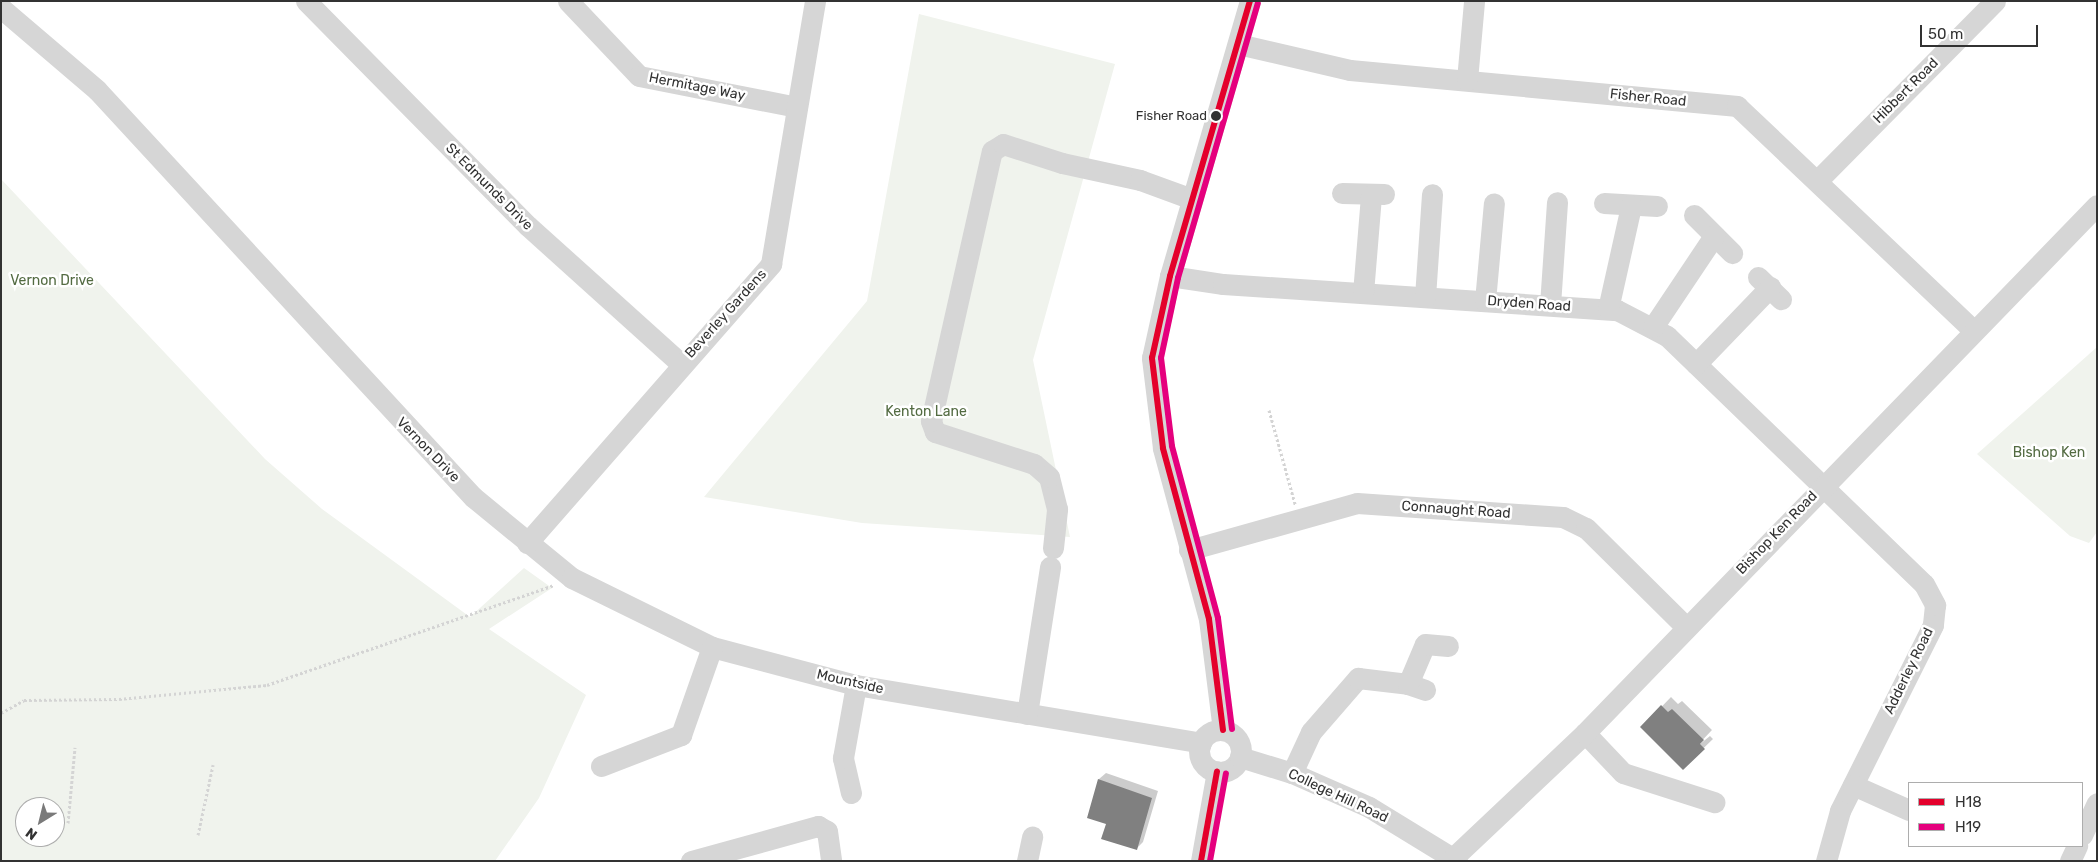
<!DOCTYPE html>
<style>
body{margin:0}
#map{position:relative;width:2098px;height:862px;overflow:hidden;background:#fff;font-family:Rubik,sans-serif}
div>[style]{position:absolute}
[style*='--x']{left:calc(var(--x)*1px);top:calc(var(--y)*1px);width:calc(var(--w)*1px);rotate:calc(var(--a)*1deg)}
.green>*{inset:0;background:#f0f3ed}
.shadow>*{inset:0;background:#0003}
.building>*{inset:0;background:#808080}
.path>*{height:3px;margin-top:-1.5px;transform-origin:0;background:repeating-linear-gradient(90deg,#d4d4d4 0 2.5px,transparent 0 5px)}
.minor>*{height:21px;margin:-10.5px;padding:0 10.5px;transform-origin:10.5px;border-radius:10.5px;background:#d6d6d6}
.minor>.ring{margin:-10.5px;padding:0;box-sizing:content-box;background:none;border:21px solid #d6d6d6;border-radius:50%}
.bus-1>*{height:6px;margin:-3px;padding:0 3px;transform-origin:3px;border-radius:3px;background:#e4002b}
.bus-2>*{height:6px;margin:-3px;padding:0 3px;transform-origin:3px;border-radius:3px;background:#e5007d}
.dots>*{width:14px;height:14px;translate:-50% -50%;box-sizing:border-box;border:2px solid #fff;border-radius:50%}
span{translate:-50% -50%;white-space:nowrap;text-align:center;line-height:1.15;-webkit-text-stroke:5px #fff;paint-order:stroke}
.bus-label{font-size:13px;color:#323232}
.right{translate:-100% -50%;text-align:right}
.street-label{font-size:14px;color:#323232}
.park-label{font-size:14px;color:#536b42}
.frame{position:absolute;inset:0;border:2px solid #323232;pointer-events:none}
.legend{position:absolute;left:1908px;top:782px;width:175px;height:65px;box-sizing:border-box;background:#fff;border:1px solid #adadad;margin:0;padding:6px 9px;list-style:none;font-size:15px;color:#323232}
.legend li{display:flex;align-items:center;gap:10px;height:25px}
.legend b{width:25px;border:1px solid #adadad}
.north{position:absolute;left:15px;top:797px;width:50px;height:50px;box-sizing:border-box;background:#fff;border:1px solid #adadad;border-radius:50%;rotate:216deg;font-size:14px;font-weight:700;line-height:20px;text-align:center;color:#323232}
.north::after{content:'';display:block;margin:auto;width:18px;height:22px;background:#7a7a7a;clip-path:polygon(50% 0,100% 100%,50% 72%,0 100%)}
.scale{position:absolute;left:1920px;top:25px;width:118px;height:22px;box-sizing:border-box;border:2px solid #323232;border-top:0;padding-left:6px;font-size:15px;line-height:18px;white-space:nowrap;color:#323232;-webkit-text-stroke:4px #fff;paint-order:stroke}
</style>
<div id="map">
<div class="green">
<i style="clip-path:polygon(919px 14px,1115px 64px,1033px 360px,1070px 537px,862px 523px,704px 497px,867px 301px)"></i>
<i style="clip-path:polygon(evenodd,1px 179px,265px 459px,322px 509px,470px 617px,524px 568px,552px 588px,489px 629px,586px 695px,539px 798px,495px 861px,1px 861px,1px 179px,25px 807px,55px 807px,55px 837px,25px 837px,25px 807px)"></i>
<i style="clip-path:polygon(2097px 347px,2097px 532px,2089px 543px,2070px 536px,1977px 454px)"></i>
</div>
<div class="shadow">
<i style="clip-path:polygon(1671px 697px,1678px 704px,1682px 701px,1712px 730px,1695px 748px,1710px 736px,1713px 739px,1683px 768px,1642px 727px)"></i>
<i style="clip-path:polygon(1106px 773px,1158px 791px,1143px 842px,1136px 849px,1108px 823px,1088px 817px,1099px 779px)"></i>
</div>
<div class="building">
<i style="clip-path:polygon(1661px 705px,1668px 712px,1672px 709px,1704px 740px,1700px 744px,1705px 749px,1683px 770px,1640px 727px)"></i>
<i style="clip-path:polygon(1098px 779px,1152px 798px,1137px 850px,1101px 839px,1106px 824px,1087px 818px)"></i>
</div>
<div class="path">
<i style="--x:1269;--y:410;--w:98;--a:74.5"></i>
<i style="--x:1;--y:713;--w:26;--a:-29"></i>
<i style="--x:24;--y:700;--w:95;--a:-0.6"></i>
<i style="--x:119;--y:699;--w:149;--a:-5.4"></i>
<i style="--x:267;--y:685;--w:304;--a:-19.2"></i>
<i style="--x:68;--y:823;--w:76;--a:-84.7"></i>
<i style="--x:198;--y:835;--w:72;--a:-77.9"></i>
</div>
<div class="minor">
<i style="--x:306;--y:1;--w:316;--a:45.4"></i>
<i style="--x:528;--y:226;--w:206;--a:42"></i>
<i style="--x:568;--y:1;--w:103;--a:46.6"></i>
<i style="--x:639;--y:76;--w:161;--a:11.1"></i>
<i style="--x:1;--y:8;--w:126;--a:40.5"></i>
<i style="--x:97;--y:90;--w:554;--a:47.27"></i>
<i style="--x:473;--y:497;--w:128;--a:39.3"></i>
<i style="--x:572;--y:578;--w:156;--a:26.2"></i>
<i style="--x:712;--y:647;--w:149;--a:14.8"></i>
<i style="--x:856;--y:685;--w:350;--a:9.5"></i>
<i style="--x:1238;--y:44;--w:115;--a:13.1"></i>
<i style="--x:1350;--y:70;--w:389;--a:5.3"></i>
<i style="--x:1737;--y:106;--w:324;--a:43.5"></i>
<i style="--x:1467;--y:80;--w:79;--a:-84.9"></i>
<i style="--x:1817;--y:181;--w:253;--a:-45.3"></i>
<i style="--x:1342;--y:193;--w:42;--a:1.4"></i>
<i style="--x:1604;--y:203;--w:53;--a:3.2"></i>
<i style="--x:1694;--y:215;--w:54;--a:45"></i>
<i style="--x:1170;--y:276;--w:54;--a:8.6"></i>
<i style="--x:1223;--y:284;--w:395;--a:3.8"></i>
<i style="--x:1617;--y:310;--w:56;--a:27.5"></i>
<i style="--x:1667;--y:336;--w:357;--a:44"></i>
<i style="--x:1924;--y:584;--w:24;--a:62"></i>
<i style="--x:1935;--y:605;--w:20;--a:96"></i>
<i style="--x:1933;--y:625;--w:208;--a:116.6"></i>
<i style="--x:1840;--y:811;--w:52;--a:105.6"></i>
<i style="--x:1758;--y:277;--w:32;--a:44"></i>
<i style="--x:1363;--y:293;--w:98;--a:-85.3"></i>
<i style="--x:1425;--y:297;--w:103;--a:-86.1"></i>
<i style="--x:1485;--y:301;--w:98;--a:-84.8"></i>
<i style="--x:1550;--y:305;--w:103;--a:-86.1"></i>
<i style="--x:1608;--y:309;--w:106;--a:-77.4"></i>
<i style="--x:1653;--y:327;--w:110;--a:-56.2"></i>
<i style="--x:1696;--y:364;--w:107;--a:-46.1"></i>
<i style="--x:527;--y:543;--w:371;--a:-48.8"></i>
<i style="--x:771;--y:264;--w:267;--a:-80.5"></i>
<i style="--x:1053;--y:548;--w:39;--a:-84"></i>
<i style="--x:1057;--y:509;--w:33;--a:-104"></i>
<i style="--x:1049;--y:477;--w:20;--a:-139"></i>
<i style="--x:1034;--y:464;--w:104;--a:-162.1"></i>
<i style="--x:935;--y:432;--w:12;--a:-110"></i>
<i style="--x:931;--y:421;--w:277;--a:-77.3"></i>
<i style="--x:992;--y:151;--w:13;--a:-32"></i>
<i style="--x:1003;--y:144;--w:62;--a:17.9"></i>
<i style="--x:1062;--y:163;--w:80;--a:12.3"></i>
<i style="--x:1140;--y:180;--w:55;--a:20.1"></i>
<i style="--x:1189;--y:550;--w:174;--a:-15.6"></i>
<i style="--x:1357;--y:503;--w:206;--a:3.9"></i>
<i style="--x:1563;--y:517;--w:25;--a:26"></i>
<i style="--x:1586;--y:528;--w:141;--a:44.7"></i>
<i style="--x:1408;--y:684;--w:18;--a:19"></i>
<i style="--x:1027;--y:714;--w:149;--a:-81.1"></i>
<i style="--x:1223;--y:730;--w:112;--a:-97.2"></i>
<i style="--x:1209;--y:619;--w:177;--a:-105.1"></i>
<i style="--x:1163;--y:448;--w:91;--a:-97"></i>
<i style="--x:1152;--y:358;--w:84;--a:-77.6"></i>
<i style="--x:1170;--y:276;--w:286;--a:-73.8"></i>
<i class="ring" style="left:1199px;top:730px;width:21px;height:21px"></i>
<i style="--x:1585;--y:733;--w:55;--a:46.5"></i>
<i style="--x:1623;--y:773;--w:96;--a:17.7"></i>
<i style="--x:1240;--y:757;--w:54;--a:17.1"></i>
<i style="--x:1292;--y:773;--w:84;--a:23.8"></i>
<i style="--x:1369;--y:807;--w:103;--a:31.5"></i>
<i style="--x:601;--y:766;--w:86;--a:-21.2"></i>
<i style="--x:681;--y:735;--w:93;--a:-70.6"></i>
<i style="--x:1292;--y:773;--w:45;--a:-65.1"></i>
<i style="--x:1311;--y:732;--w:72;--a:-49"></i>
<i style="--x:1358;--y:678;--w:50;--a:6.8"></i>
<i style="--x:1408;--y:684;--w:43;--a:-67"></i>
<i style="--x:1425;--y:644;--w:23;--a:5"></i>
<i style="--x:1853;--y:785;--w:61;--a:24.1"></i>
<i style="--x:851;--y:793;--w:36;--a:-103"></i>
<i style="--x:843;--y:758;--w:74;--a:-79.9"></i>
<i style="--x:2082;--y:835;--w:35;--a:-65"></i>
<i style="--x:1453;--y:858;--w:182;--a:-43.4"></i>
<i style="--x:1585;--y:733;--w:735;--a:-45.88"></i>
<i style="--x:691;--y:861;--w:132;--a:-15.4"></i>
<i style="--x:818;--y:826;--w:10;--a:29"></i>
<i style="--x:827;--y:831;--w:30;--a:82"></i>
<i style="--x:1027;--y:861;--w:25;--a:-78"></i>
<i style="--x:1201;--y:861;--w:91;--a:-79.9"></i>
<i style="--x:2070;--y:861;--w:17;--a:-65"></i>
</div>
<div class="bus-1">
<i style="--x:1223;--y:730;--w:112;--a:-97.2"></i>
<i style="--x:1209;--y:619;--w:177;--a:-105.1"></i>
<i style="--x:1163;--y:448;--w:91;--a:-97"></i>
<i style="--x:1152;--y:358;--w:84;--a:-77.6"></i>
<i style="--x:1170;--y:276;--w:286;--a:-73.8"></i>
<i style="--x:1201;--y:861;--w:91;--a:-79.9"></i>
</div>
<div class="bus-2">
<i style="--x:1232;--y:729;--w:112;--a:-97.2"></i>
<i style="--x:1218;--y:618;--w:178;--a:-105"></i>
<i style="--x:1172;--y:446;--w:89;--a:-97.1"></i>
<i style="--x:1161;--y:358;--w:82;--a:-78"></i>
<i style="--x:1178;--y:278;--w:286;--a:-73.8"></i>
<i style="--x:1210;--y:861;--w:89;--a:-79.7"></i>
</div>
<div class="dots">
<i style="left:1216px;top:116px;background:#323232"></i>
</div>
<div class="bus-label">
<span class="right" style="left:1207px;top:116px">Fisher Road</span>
</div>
<div class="street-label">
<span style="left:697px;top:87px;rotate:11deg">Hermitage Way</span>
<span style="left:1906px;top:91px;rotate:-45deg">Hibbert Road</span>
<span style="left:1648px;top:98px;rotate:6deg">Fisher Road</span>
<span style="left:489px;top:187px;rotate:45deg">St Edmunds Drive</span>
<span style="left:1529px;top:304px;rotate:4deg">Dryden Road</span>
<span style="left:726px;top:314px;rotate:-48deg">Beverley Gardens</span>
<span style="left:428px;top:450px;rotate:46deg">Vernon Drive</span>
<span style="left:1456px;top:510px;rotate:4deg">Connaught Road</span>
<span style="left:1777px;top:533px;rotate:-46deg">Bishop Ken Road</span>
<span style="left:1909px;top:671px;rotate:-64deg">Adderley Road</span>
<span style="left:850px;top:682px;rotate:13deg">Mountside</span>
<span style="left:1338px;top:796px;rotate:25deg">College Hill Road</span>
</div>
<div class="park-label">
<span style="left:52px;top:281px">Vernon Drive</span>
<span style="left:926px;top:412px">Kenton Lane</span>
<span style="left:2049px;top:453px">Bishop Ken</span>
</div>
<div class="frame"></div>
<ul class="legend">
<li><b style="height:6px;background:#e4002b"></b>H18</li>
<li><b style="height:6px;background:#e5007d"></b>H19</li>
</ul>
<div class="north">N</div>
<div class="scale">50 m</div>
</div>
